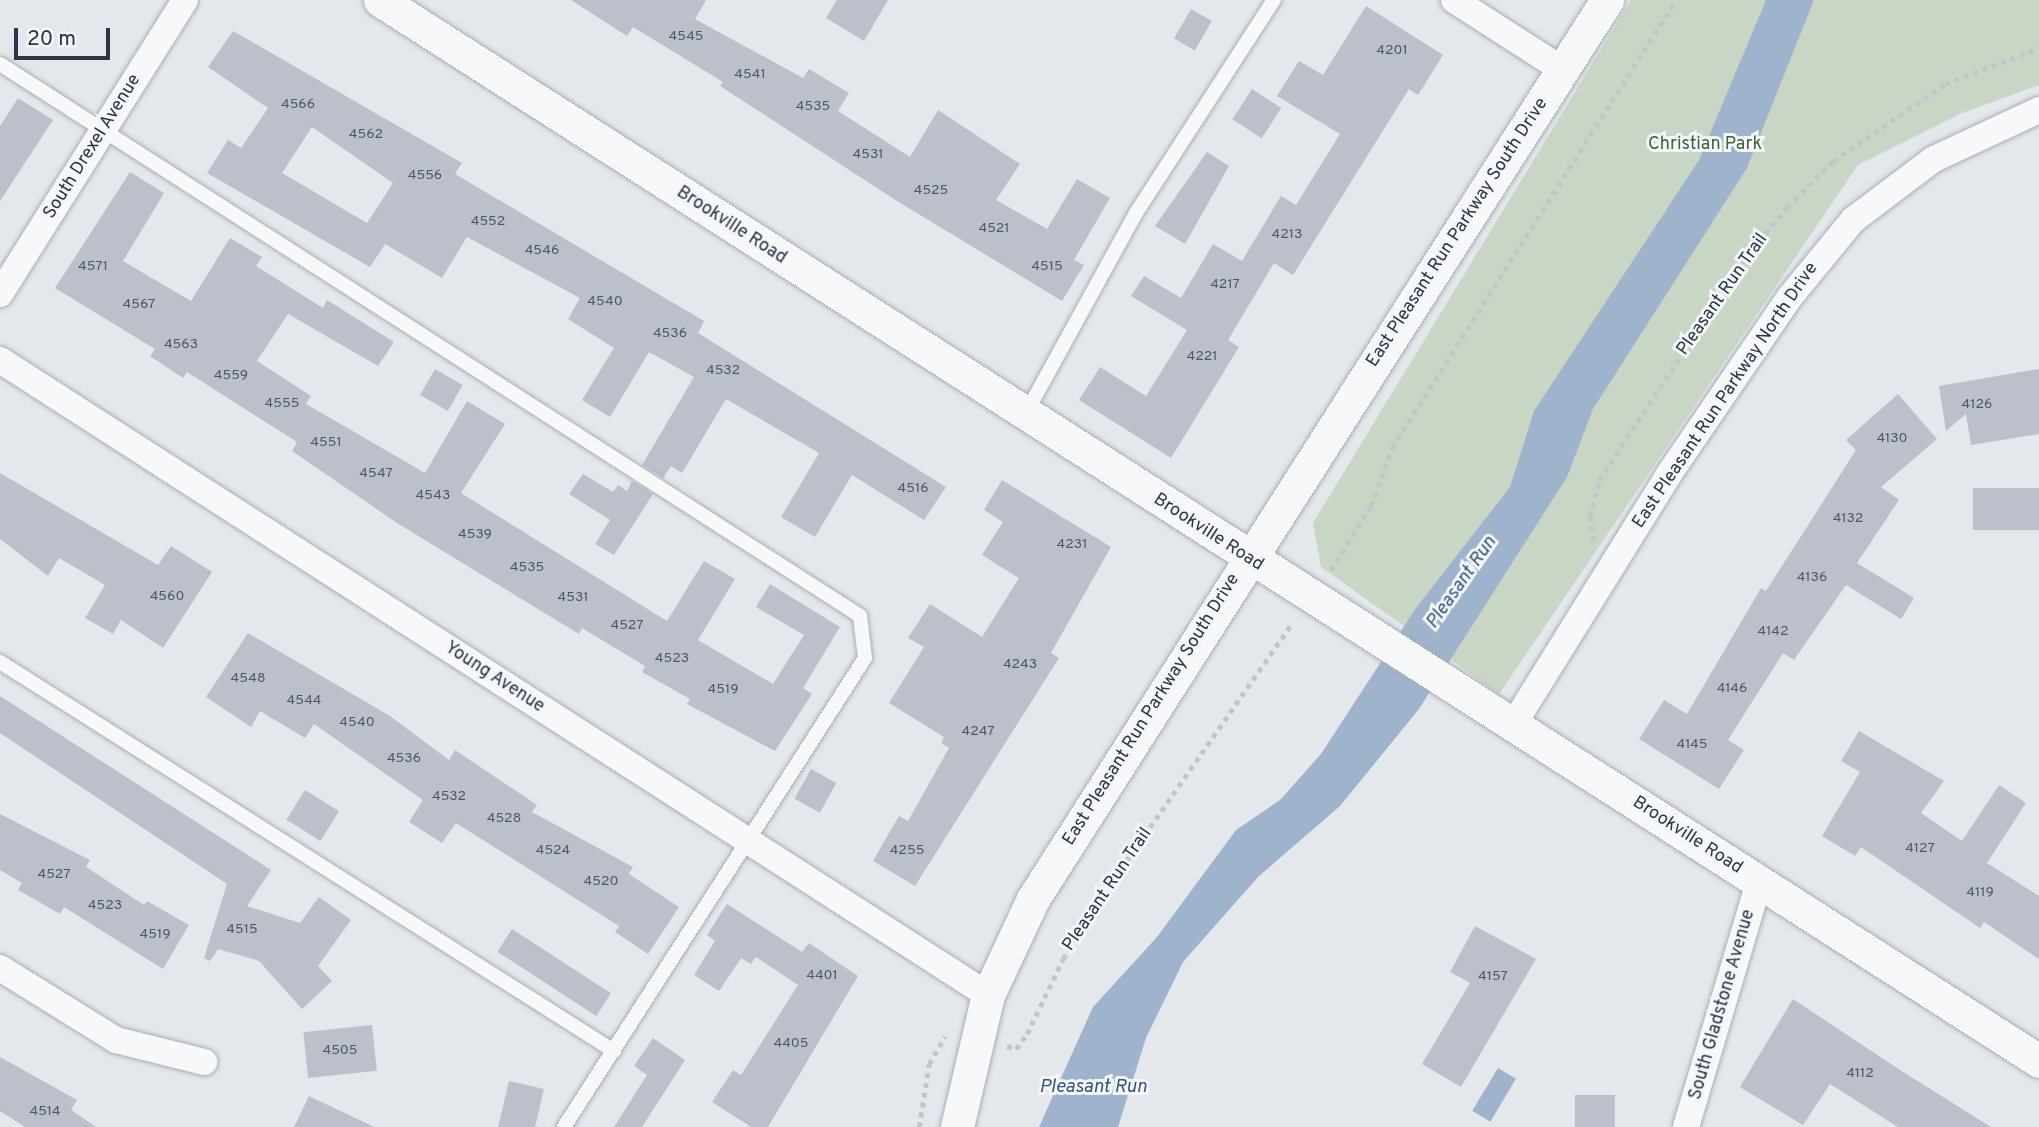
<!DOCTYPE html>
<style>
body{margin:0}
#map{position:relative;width:2039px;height:1127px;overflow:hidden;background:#e4e7ec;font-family:Overpass,sans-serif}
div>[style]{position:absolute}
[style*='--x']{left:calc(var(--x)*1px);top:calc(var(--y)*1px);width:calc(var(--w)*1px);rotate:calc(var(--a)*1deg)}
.green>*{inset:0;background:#c9d6c5}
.water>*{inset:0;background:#9fb4cc;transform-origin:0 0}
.building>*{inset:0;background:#bbc0ca;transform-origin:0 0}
.path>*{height:4.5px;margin-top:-2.25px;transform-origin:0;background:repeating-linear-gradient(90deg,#c2c5cb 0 5px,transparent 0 10px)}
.roads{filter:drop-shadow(0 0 2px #a9aeb7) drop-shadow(0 0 2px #a9aeb7)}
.service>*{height:14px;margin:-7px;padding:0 7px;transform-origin:7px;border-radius:7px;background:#f7f8fa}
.minor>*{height:26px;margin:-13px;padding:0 13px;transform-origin:13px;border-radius:13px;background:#f7f8fa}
.tertiary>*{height:33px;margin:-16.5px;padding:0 16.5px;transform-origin:16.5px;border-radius:16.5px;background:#f7f8fa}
span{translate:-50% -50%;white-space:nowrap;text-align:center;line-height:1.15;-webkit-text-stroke:6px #f4f6f9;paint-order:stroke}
.number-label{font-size:14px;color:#4f5766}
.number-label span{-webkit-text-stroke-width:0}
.park-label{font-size:18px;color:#3f6138}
.street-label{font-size:18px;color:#2b3445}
.water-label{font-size:19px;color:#34527a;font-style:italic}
.scale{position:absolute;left:14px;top:28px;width:96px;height:32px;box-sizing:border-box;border:4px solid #2b3445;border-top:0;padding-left:9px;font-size:21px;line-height:24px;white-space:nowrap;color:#2b3445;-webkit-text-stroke:5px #f4f6f9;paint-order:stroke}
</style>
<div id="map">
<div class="green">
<i style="clip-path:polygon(1631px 0,2039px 0,2039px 85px,1960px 114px,1858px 165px,1499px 694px,1321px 567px,1313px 523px)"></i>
</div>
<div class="water">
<i style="clip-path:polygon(1766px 0,1814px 0,1747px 168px,1593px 409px,1567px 477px,1419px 709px,1340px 806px,1258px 877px,1183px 962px,1146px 1038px,1118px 1127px,1039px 1127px,1093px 1007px,1157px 937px,1236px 830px,1280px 800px,1321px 754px,1416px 608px,1510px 487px,1534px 411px,1699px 160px)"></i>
<i style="left:1498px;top:1068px;width:21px;height:50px;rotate:31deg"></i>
</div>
<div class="building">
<i style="clip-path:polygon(571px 0,706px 0,695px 19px,803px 78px,809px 69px,849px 93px,838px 111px,910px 157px,938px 110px,1020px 164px,996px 200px,1047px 229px,1077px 179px,1110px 198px,1074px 260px,1084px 265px,1062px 301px,897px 201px,720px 86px,723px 82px,633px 27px,627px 36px)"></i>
<i style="clip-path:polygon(837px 0,888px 0,864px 41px,826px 18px)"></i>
<i style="clip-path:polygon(1366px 6px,1443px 55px,1418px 95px,1409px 89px,1293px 275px,1274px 263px,1228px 340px,1239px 347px,1171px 458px,1079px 400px,1100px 367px,1146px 396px,1187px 330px,1131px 296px,1144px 276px,1181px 298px,1213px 244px,1242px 261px,1281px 196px,1296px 205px,1340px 134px,1277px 96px,1299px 61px,1323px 75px)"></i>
<i style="left:1191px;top:9px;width:24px;height:34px;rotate:30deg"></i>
<i style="clip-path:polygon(evenodd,233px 31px,462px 163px,455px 174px,704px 321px,698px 333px,946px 487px,924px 520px,852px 475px,815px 537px,781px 517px,819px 453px,726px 399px,682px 473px,671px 466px,663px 478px,642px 465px,694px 377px,649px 352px,610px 417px,582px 400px,614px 348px,568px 319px,580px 298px,467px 237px,442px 278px,385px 244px,370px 267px,207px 173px,228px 140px,241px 148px,268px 108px,208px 67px,233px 31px,312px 127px,393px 183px,367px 223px,282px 173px,312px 127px)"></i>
<i style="left:1252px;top:89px;width:35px;height:36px;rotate:33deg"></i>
<i style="clip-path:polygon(18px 98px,53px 120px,0 201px,0 126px)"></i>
<i style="clip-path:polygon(1207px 152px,1229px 166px,1185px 244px,1155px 226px)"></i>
<i style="clip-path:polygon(130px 172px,164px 193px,123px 261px,191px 301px,230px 238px,262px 257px,256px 266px,323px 308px,327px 300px,394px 342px,378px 366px,288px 314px,257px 361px,311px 396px,306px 404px,425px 473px,467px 401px,505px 424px,461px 493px,667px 621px,704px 561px,735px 579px,698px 640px,773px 684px,804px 635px,756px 607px,770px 584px,840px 627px,803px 688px,812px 694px,775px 751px,687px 704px,690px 699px,642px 672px,645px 666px,582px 628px,579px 634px,397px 523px,292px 451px,297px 442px,187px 372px,183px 378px,150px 356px,155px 349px,55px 288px)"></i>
<i style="left:435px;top:369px;width:32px;height:30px;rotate:30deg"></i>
<i style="clip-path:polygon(2039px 369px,2039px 434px,1971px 445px,1966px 414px,1946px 431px,1939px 386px)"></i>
<i style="clip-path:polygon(1898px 394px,1937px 439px,1881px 487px,1899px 500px,1857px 563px,1914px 598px,1901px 619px,1846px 585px,1794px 660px,1783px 653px,1728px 740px,1744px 750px,1719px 789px,1639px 739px,1664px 700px,1687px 714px,1761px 588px,1766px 591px,1856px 450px,1846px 440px)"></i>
<i style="clip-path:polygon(0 473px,158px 565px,171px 546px,212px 572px,163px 648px,121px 620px,113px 634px,85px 618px,105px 585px,59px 558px,48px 576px,0 539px)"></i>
<i style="clip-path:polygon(583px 474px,613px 492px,618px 485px,627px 491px,632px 481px,653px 494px,614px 555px,595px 544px,610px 520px,569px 494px)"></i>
<i style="clip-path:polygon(1002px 480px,1111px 547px,1051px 653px,1059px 658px,915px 886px,873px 861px,899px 816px,908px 821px,949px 748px,941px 743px,944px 737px,889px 703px,924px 647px,908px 638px,930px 604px,982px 637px,1019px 578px,982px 555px,1003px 522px,984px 510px)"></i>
<i style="left:2039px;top:488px;width:42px;height:66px;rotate:90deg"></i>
<i style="clip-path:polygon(248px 633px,390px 716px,449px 760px,455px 750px,537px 805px,532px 812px,633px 867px,629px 874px,679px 907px,648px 954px,615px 932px,619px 926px,456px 823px,442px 843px,409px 822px,423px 800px,314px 724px,305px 738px,260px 711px,251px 727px,206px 697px)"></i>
<i style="clip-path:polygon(0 696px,271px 870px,247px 906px,300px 923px,319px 897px,351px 920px,318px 966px,332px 981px,302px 1009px,259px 961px,218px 949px,210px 961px,204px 958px,227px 884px,0 733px)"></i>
<i style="clip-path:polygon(1859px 731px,1944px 781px,1921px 813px,1962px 841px,1999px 785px,2026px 803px,1987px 863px,2039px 896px,2039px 959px,1984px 922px,1980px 928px,1861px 847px,1855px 856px,1822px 836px,1860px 772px,1841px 761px)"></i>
<i style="left:811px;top:769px;width:29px;height:34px;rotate:29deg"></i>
<i style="left:305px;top:790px;width:40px;height:35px;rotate:32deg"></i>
<i style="clip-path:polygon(0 814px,90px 860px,86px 867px,144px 905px,147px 901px,189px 925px,163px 969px,64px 907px,60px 914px,18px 890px,22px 883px,0 870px)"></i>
<i style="clip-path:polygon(727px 904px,802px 952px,809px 943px,858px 976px,768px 1127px,751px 1127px,712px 1102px,733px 1070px,741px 1075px,798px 985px,756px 957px,751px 964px,741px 958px,719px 991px,694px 975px,715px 941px,707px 935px)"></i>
<i style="clip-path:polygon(1475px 926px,1536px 959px,1461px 1087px,1422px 1064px,1470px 983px,1450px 972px)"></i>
<i style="left:512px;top:929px;width:118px;height:27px;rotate:33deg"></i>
<i style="clip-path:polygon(1793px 999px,1900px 1070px,1991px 1127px,1898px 1127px,1830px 1084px,1803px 1125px,1740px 1087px)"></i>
<i style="left:372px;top:1025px;width:46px;height:69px;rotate:84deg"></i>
<i style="clip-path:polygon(653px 1038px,685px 1060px,642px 1127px,614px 1127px,647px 1075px,634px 1066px)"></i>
<i style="clip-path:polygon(0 1057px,77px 1100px,71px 1110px,96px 1127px,25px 1127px,0 1111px)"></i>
<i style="clip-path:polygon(509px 1081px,544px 1089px,535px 1127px,498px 1127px)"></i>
<i style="left:1575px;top:1095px;width:40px;height:32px"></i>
<i style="clip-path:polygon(309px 1096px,374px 1127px,294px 1127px)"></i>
</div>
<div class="path">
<i style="--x:1593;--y:541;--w:24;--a:-97"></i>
<i style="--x:1590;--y:517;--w:38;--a:-76"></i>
<i style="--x:1599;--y:480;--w:267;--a:-56.6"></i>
<i style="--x:1746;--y:257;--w:65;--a:-50.6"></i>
<i style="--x:1787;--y:207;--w:65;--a:-45"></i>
<i style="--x:1833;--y:161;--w:136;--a:-34.5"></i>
<i style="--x:1945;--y:84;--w:101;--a:-21"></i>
<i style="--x:1331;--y:570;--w:75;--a:-58"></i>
<i style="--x:1371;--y:506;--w:62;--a:-70.1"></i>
<i style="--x:1392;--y:448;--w:530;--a:-57.63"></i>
<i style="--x:1007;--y:1046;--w:9;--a:18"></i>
<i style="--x:1016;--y:1049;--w:19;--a:-54"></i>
<i style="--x:1027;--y:1034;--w:83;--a:-64.4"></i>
<i style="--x:1063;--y:959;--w:78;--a:-58.2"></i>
<i style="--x:1104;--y:893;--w:330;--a:-55.1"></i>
<i style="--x:919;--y:1127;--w:64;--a:-81"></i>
<i style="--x:929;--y:1064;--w:32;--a:-60"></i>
</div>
<div class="roads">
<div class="service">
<i style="--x:0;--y:64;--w:1022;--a:32.69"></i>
<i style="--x:860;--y:616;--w:42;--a:83.2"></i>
<i style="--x:865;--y:658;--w:557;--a:122.69"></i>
<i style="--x:1026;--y:413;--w:228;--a:-61.2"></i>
<i style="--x:1136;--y:213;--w:254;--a:-57.1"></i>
<i style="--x:0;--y:662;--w:727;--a:32.36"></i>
</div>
<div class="minor">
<i style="--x:1454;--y:0;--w:130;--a:32.7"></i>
<i style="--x:0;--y:294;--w:347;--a:-57.8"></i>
<i style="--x:0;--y:360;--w:1174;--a:32.73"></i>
<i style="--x:1513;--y:725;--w:296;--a:-58.1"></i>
<i style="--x:1669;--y:474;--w:213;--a:-55.7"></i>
<i style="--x:1789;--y:298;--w:101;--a:-50.6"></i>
<i style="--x:1853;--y:220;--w:101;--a:-37"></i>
<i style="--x:1934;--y:159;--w:116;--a:-25"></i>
<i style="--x:0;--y:968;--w:137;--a:31.8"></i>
<i style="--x:116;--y:1040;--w:91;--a:14"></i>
<i style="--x:1686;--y:1127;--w:256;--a:-73.4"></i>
</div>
<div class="tertiary">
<i style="--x:380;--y:0;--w:1969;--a:32.6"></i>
<i style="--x:957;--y:1127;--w:136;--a:-76.8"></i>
<i style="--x:988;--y:995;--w:106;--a:-64.9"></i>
<i style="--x:1033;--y:899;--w:1067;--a:-57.44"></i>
</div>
</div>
<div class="number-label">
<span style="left:686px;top:37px">4545</span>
<span style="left:1392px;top:51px">4201</span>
<span style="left:750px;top:75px">4541</span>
<span style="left:298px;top:105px">4566</span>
<span style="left:813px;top:107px">4535</span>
<span style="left:366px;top:135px">4562</span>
<span style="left:868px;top:155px">4531</span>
<span style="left:425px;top:176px">4556</span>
<span style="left:931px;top:191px">4525</span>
<span style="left:488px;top:222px">4552</span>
<span style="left:994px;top:229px">4521</span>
<span style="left:1287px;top:235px">4213</span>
<span style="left:542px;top:251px">4546</span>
<span style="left:93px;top:267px">4571</span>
<span style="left:1047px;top:267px">4515</span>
<span style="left:1225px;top:285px">4217</span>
<span style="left:605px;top:302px">4540</span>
<span style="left:139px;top:305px">4567</span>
<span style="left:670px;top:334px">4536</span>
<span style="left:181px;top:345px">4563</span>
<span style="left:1202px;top:357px">4221</span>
<span style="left:723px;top:371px">4532</span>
<span style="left:231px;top:376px">4559</span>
<span style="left:282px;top:404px">4555</span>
<span style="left:1977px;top:405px">4126</span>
<span style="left:1892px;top:439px">4130</span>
<span style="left:326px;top:443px">4551</span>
<span style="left:376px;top:474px">4547</span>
<span style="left:913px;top:489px">4516</span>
<span style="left:433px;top:496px">4543</span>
<span style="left:1848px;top:519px">4132</span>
<span style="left:475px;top:535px">4539</span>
<span style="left:1072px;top:545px">4231</span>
<span style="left:527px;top:568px">4535</span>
<span style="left:1812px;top:578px">4136</span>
<span style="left:167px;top:597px">4560</span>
<span style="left:573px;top:598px">4531</span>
<span style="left:627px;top:626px">4527</span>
<span style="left:1773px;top:632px">4142</span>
<span style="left:672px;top:659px">4523</span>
<span style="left:1020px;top:665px">4243</span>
<span style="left:248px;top:679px">4548</span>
<span style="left:1732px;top:689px">4146</span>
<span style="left:723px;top:690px">4519</span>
<span style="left:304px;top:701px">4544</span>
<span style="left:357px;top:723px">4540</span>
<span style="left:978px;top:732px">4247</span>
<span style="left:1692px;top:745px">4145</span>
<span style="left:404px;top:759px">4536</span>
<span style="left:449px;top:797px">4532</span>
<span style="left:504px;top:819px">4528</span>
<span style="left:1920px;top:849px">4127</span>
<span style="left:553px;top:851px">4524</span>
<span style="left:907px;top:851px">4255</span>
<span style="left:54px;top:875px">4527</span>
<span style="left:601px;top:882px">4520</span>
<span style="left:1980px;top:893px">4119</span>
<span style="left:105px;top:906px">4523</span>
<span style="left:242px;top:930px">4515</span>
<span style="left:155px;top:935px">4519</span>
<span style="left:822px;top:976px">4401</span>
<span style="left:1493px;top:977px">4157</span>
<span style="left:791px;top:1044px">4405</span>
<span style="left:340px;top:1051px">4505</span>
<span style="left:1860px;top:1074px">4112</span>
<span style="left:45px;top:1112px">4514</span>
</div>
<div class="park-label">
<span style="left:1705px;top:145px">Christian Park</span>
</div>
<div class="street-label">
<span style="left:93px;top:147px;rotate:-58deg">South Drexel Avenue</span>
<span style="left:731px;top:226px;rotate:33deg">Brookville Road</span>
<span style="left:1458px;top:233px;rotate:-57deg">East Pleasant Run Parkway South Drive</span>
<span style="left:1723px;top:295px;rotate:-55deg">Pleasant Run Trail</span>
<span style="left:1726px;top:396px;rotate:-56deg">East Pleasant Run Parkway North Drive</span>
<span style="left:1208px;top:533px;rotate:33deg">Brookville Road</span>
<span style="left:494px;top:678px;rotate:33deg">Young Avenue</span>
<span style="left:1152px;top:710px;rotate:-58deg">East Pleasant Run Parkway South Drive</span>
<span style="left:1687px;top:836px;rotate:33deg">Brookville Road</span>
<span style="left:1108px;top:890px;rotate:-56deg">Pleasant Run Trail</span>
<span style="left:1723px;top:1005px;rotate:-74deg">South Gladstone Avenue</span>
</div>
<div class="water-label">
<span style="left:1462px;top:583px;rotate:-55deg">Pleasant Run</span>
<span style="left:1093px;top:1088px">Pleasant Run</span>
</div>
<div class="scale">20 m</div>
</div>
